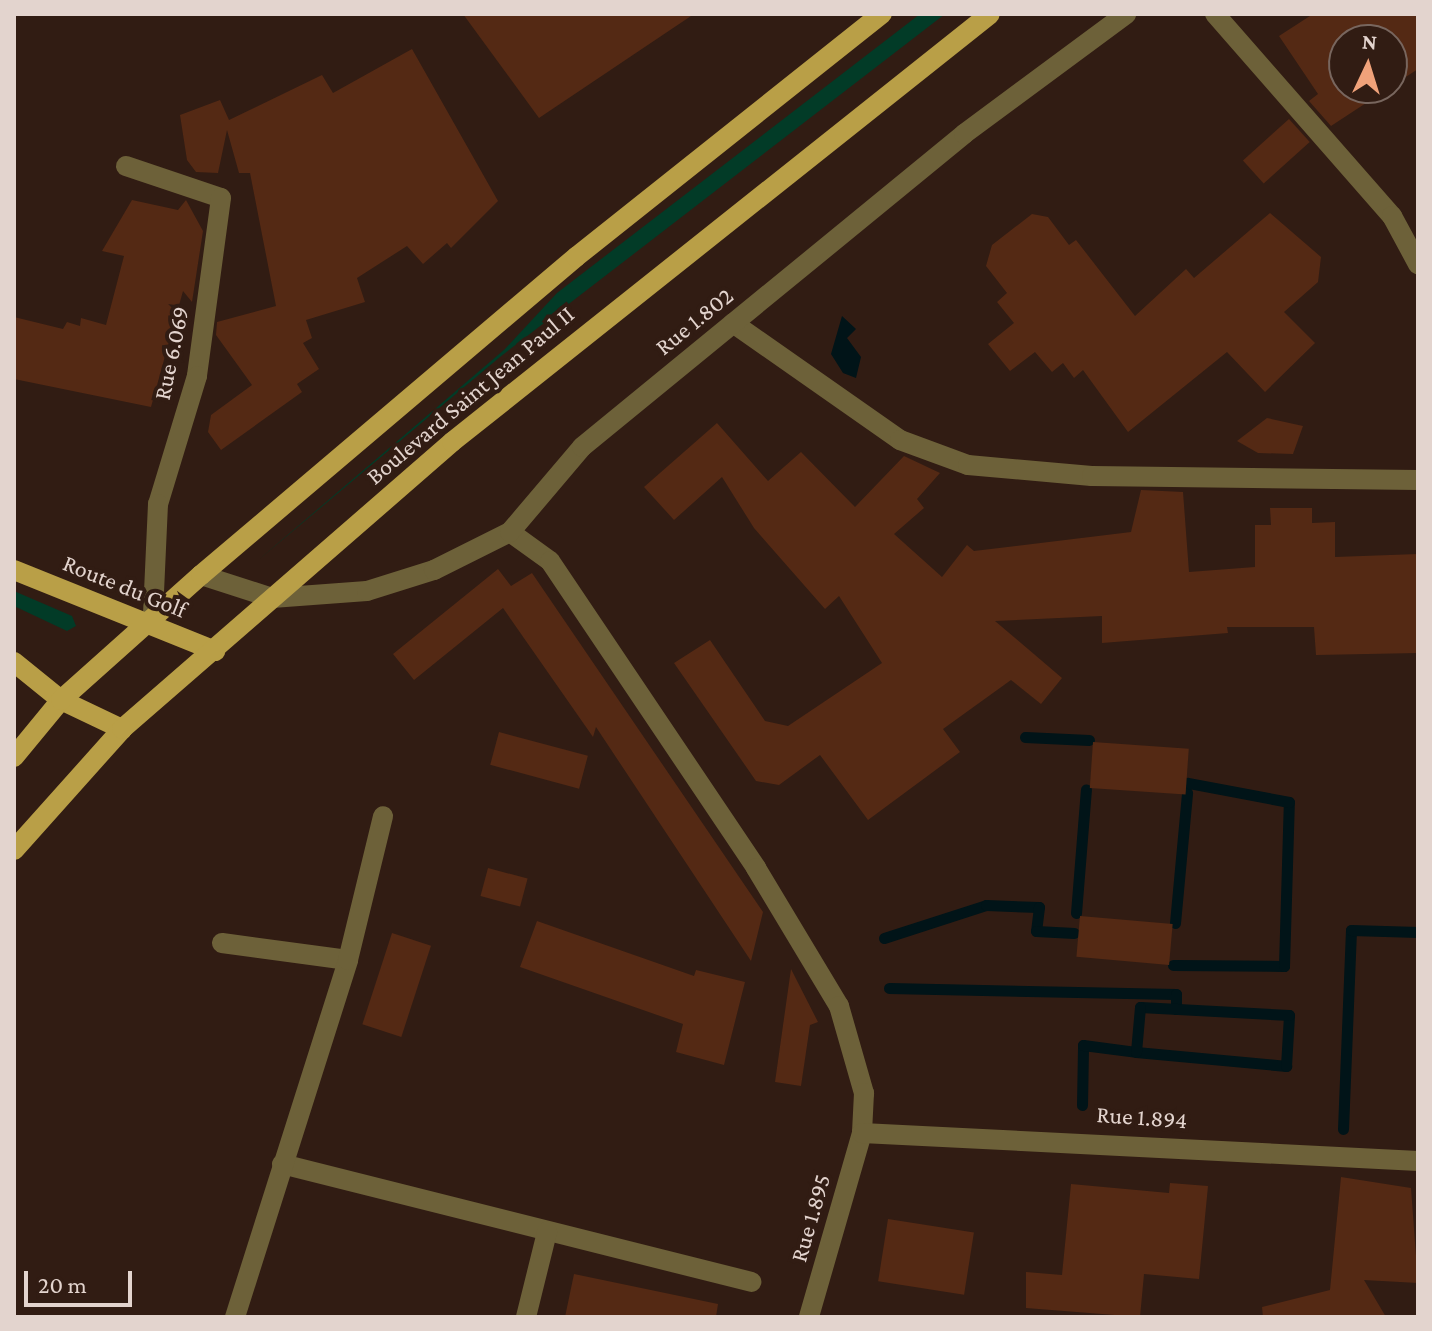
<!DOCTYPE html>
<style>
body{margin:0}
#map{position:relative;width:1432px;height:1331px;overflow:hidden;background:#311c13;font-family:"Crimson Pro",serif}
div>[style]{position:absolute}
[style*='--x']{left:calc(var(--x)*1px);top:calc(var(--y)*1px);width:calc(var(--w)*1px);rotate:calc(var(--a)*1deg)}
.green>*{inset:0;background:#023b27}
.water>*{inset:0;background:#011418}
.stream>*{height:11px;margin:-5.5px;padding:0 5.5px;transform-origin:5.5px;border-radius:5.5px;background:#011418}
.building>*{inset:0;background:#542914;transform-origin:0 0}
.minor>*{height:20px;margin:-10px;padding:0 10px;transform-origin:10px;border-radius:10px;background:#6d6139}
.major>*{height:20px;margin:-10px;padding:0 10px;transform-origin:10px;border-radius:10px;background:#b99f47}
span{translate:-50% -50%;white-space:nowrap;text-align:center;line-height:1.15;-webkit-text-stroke:8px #311c13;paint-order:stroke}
.street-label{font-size:24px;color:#e3d4ce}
.frame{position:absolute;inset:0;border:16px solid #e3d4ce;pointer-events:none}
.north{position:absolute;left:1328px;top:24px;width:80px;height:80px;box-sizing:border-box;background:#311c13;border:2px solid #78665e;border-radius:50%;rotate:4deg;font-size:22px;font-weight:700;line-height:32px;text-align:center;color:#e3d4ce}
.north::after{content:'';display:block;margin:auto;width:28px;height:36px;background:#f0a27a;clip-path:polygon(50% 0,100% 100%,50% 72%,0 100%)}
.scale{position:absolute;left:24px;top:1271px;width:108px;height:36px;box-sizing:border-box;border:4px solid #e3d4ce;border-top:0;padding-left:10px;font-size:24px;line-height:28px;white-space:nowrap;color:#e3d4ce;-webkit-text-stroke:6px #311c13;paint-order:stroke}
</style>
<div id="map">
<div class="green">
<i style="clip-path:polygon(920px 14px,945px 14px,500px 357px,256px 562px,505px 349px,557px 293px)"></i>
<i style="clip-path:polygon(14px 591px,72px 616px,76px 626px,67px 631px,14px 606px)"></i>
</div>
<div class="water">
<i style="clip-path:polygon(842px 316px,856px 329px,847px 338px,861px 357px,856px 378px,843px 373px,831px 354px)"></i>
</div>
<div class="stream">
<i style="--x:1025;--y:737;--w:64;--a:2.7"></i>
<i style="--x:1076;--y:913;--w:124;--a:-85.4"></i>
<i style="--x:1175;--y:923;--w:131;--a:-84.7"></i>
<i style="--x:884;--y:938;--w:107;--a:-17.9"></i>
<i style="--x:986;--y:905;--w:53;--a:2.2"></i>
<i style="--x:1039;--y:907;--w:24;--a:97"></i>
<i style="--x:1036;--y:931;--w:38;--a:3"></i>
<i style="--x:1173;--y:965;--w:111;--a:0.5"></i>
<i style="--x:1284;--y:966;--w:164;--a:-88.3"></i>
<i style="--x:1289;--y:802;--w:103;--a:-169.3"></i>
<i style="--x:889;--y:988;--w:287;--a:1.2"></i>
<i style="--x:1176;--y:994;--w:15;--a:90"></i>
<i style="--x:1082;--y:1105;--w:60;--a:-89"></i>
<i style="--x:1083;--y:1045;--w:53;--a:7.5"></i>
<i style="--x:1136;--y:1052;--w:151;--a:5.3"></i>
<i style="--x:1286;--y:1066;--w:51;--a:-86.6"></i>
<i style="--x:1289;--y:1015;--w:149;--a:-176.9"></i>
<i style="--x:1140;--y:1007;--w:45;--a:95.1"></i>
<i style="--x:1343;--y:1129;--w:199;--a:-87.7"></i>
<i style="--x:1351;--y:930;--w:67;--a:1.7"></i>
</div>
<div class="building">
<i style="clip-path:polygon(463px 14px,694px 14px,539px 118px)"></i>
<i style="clip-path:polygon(1313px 14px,1418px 14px,1418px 69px,1392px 86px,1392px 40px,1344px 40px,1344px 88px,1389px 88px,1331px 126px,1309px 101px,1318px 94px,1279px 36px)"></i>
<i style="clip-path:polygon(412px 49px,498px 201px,451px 248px,447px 243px,423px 264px,407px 246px,357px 278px,365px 302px,306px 320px,312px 338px,303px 343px,319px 369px,297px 384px,302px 392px,221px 450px,208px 432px,211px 415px,252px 385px,216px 335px,217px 322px,276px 306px,250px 173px,239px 173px,227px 130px,218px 173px,196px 172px,187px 160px,180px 115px,220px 100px,229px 120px,322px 75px,333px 93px)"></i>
<i style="left:1289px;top:119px;width:31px;height:62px;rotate:48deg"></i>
<i style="clip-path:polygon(132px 200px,178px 210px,186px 200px,203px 231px,192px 302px,183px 291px,151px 407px,14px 379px,14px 317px,63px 329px,67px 322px,80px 326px,81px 318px,106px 325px,124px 256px,102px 251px)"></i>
<i style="clip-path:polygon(1270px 213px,1321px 257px,1318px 282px,1284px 312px,1315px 343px,1265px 392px,1227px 352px,1128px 432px,1083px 370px,1074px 378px,1063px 363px,1052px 372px,1035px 352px,1010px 371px,988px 344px,1014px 323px,997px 302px,1007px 293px,986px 266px,992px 245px,1032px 214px,1048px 217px,1069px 245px,1076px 240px,1135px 316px,1186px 269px,1194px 278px)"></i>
<i style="clip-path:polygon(1267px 418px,1303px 426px,1293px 454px,1258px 453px,1237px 441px)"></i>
<i style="clip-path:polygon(717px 423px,768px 481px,801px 452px,855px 507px,904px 456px,940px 473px,917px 499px,924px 508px,894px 534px,942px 577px,967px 545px,974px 551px,1131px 532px,1141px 490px,1183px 492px,1189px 572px,1255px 567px,1255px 525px,1271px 525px,1270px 508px,1312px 508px,1312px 523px,1335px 522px,1335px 557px,1418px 554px,1418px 653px,1316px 655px,1314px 627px,1227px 627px,1228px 633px,1102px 643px,1102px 616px,995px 621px,1062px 678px,1041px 704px,1011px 680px,943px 729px,960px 752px,868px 820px,820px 755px,779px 785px,756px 781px,674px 663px,710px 640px,765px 721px,788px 726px,882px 663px,839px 596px,825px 609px,754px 528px,722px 477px,674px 520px,644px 487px)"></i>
<i style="clip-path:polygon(498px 569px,511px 586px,532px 573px,763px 912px,751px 961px,596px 727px,593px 737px,503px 608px,414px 680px,393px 654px)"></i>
<i style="left:499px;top:732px;width:92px;height:34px;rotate:15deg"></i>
<i style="left:1093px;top:742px;width:96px;height:46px;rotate:4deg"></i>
<i style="left:488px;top:868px;width:41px;height:29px;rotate:15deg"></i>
<i style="left:1080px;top:916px;width:93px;height:41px;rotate:5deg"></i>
<i style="clip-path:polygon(537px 921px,694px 976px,696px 970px,745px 982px,724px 1065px,676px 1052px,683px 1024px,520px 967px)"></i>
<i style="left:392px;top:933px;width:41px;height:96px;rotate:18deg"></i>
<i style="clip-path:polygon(791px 969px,818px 1022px,810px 1025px,801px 1086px,775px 1082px)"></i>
<i style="clip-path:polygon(1341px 1177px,1411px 1188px,1418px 1283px,1364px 1280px,1386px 1317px,1263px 1317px,1262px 1307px,1330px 1290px)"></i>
<i style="clip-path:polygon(1170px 1183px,1208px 1186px,1199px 1279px,1144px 1274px,1140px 1317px,1026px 1308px,1026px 1272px,1062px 1275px,1071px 1184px,1169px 1193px)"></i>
<i style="left:888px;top:1219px;width:87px;height:63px;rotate:9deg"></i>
<i style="clip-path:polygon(574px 1274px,718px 1304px,716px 1317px,565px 1317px)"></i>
</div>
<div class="minor">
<i style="--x:1215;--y:14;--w:269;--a:48.8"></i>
<i style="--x:1392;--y:216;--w:55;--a:61.6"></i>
<i style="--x:126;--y:166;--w:100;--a:18.6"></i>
<i style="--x:221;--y:198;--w:180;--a:97.7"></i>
<i style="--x:197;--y:376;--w:134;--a:106.9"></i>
<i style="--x:158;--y:504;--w:112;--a:92.6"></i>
<i style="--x:733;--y:323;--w:204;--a:35"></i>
<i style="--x:900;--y:440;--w:72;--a:20.2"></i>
<i style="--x:968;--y:465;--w:124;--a:5.1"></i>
<i style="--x:1092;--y:476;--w:326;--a:0.7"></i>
<i style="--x:510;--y:532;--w:49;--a:35.9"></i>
<i style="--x:550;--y:561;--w:370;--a:56.1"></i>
<i style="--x:756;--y:868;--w:161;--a:59"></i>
<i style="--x:839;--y:1006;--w:91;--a:74"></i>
<i style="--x:864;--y:1093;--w:40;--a:92.9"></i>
<i style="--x:862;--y:1133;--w:191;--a:106.1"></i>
<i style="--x:201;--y:575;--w:75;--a:17.9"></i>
<i style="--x:272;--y:598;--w:95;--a:-4.2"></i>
<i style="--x:367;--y:591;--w:70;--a:-17.4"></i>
<i style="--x:434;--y:570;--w:85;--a:-26.6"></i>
<i style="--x:510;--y:532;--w:111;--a:-49.7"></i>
<i style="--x:582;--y:447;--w:494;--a:-39.3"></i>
<i style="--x:964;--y:134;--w:202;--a:-36.5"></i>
<i style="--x:222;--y:943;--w:127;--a:7.7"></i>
<i style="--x:862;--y:1133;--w:557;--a:2.88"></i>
<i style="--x:282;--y:1164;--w:484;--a:14.1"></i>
<i style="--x:235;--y:1317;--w:374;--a:-72.4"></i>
<i style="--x:348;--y:960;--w:148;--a:-76.3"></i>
<i style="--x:526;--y:1317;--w:88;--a:-76.1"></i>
</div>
<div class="major">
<i style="--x:14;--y:570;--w:217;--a:21.9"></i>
<i style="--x:14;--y:662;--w:60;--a:39"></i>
<i style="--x:61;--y:700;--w:68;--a:25.4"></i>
<i style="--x:14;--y:757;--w:74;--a:-50.5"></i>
<i style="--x:61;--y:700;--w:188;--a:-41.8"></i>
<i style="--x:201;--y:575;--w:492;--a:-40.3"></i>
<i style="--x:576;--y:257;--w:391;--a:-38.5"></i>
<i style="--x:14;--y:850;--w:162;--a:-48.2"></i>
<i style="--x:122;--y:729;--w:437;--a:-41"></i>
<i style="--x:452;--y:442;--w:687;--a:-38.5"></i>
</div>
<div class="street-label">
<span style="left:694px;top:321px;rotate:-39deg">Rue 1.802</span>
<span style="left:171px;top:353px;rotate:-78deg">Rue 6.069</span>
<span style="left:470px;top:395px;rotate:-40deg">Boulevard Saint Jean Paul II</span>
<span style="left:125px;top:586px;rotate:22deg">Route du Golf</span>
<span style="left:1142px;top:1117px;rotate:4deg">Rue 1.894</span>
<span style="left:810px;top:1218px;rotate:-74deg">Rue 1.895</span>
</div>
<div class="frame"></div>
<div class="north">N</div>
<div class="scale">20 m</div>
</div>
